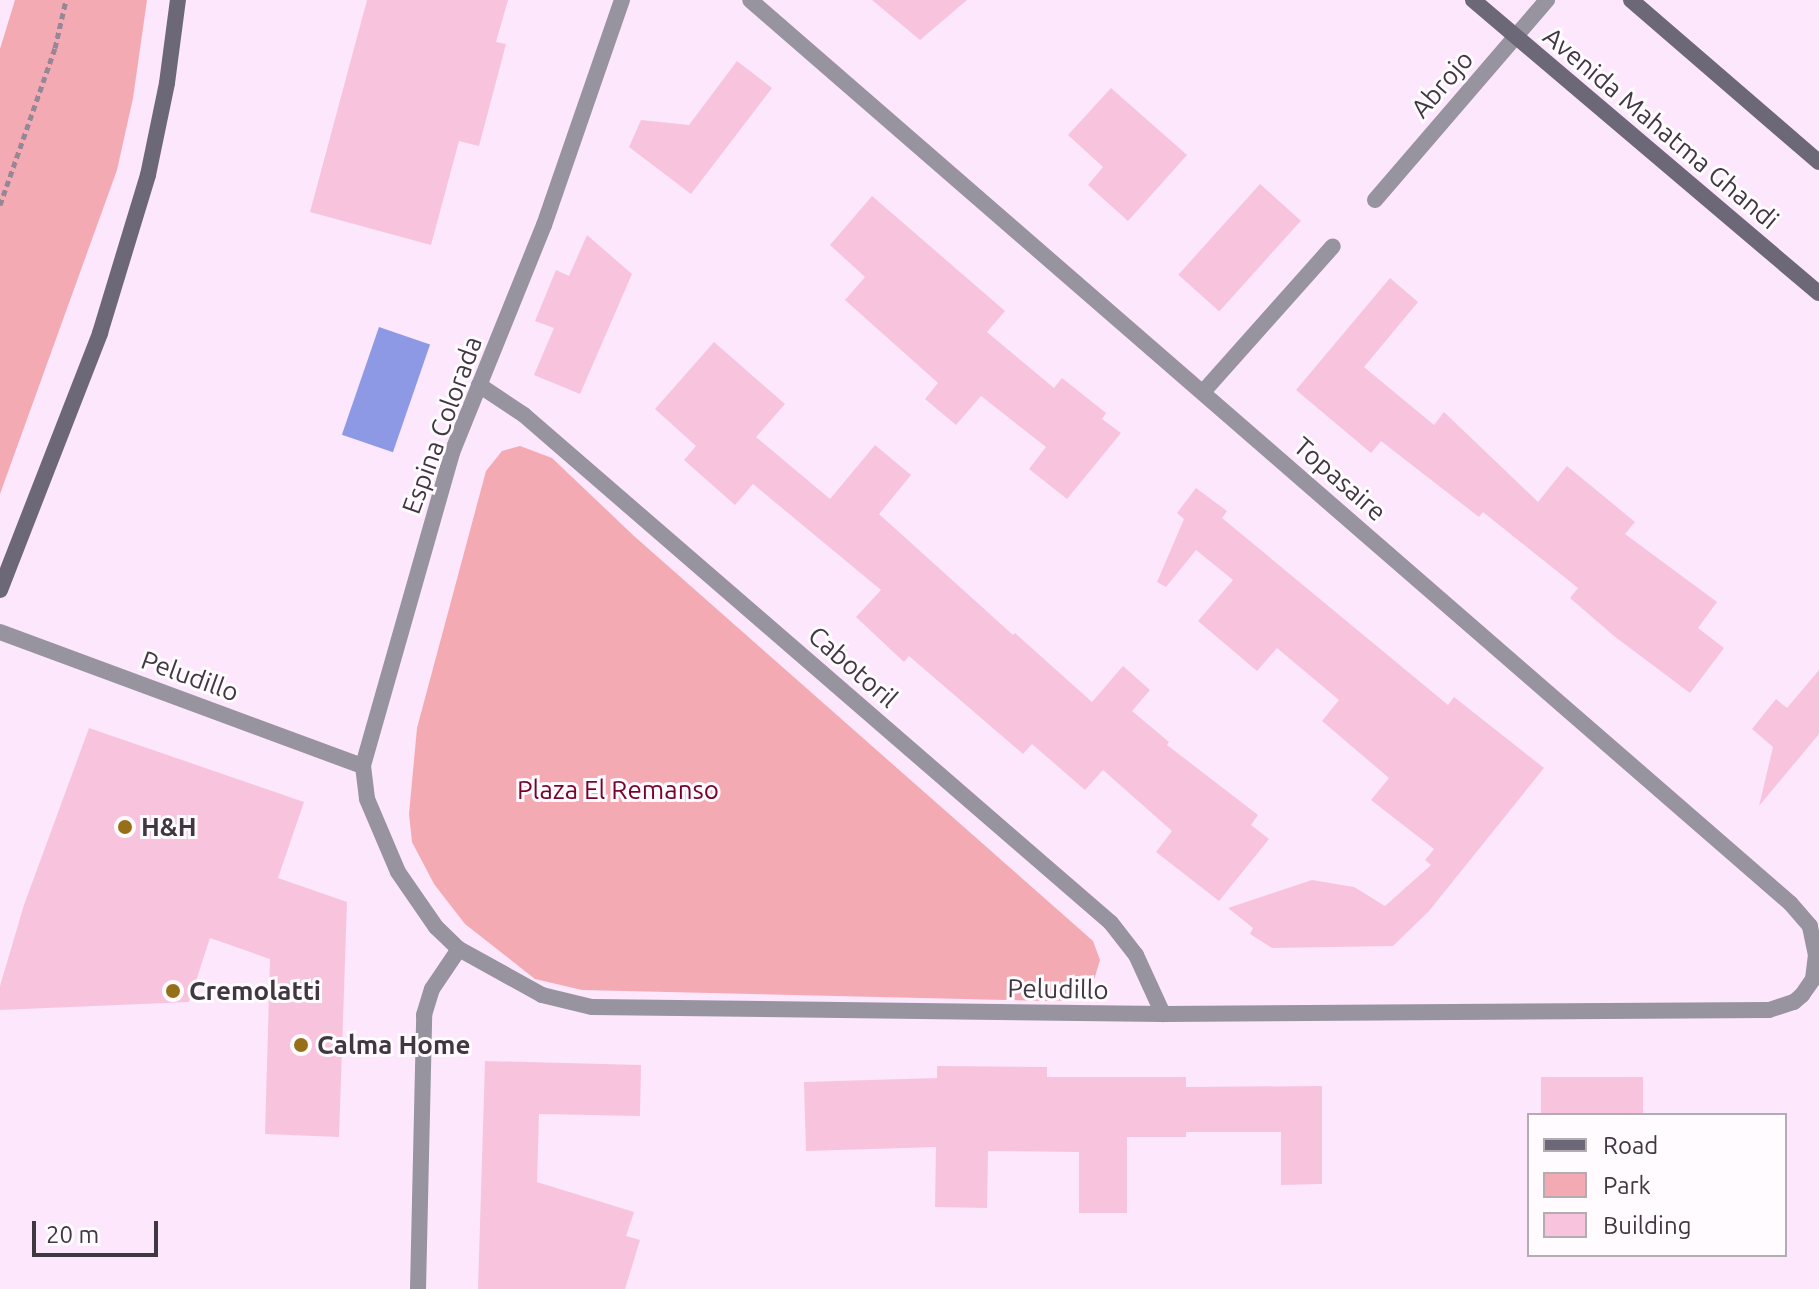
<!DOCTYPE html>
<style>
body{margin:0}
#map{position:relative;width:1819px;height:1289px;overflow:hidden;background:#fce7fd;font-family:Ubuntu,sans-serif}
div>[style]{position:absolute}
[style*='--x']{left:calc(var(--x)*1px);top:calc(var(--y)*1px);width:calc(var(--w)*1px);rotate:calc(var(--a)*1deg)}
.green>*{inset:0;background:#f4aab3}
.water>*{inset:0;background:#8e99e6;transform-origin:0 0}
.building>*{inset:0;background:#f8c4dd;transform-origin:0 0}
.path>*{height:5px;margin-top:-2.5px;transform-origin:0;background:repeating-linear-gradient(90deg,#958796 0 6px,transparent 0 10px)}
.street>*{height:16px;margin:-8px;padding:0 8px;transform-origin:8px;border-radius:8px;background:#97939f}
.secondary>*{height:16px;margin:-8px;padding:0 8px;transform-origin:8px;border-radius:8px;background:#6d6878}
.dots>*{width:22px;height:22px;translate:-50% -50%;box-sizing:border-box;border:4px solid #fffbff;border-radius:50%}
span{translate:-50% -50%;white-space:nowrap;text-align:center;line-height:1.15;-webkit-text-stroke:6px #fffbff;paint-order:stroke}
.street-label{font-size:26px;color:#403841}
.park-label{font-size:26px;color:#77032b}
.poi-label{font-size:26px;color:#403841;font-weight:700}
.left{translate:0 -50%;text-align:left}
.legend{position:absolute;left:1527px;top:1113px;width:260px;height:144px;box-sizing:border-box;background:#fffbff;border:2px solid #b3adb3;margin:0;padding:10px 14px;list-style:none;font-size:24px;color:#403841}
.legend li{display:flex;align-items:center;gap:16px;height:40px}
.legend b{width:40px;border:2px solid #b3adb3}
.scale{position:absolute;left:32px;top:1221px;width:126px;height:36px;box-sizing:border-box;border:4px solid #403841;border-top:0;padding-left:10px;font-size:24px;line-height:28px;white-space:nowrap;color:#403841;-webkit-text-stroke:6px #fffbff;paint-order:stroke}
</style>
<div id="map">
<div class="green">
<i style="clip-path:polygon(15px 0,147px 0,133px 98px,117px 170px,0 494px,0 49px)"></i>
<i style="clip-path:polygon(520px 446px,552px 458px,634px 536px,1093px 941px,1100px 960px,1090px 993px,1073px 1000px,1051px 1001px,582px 990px,535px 979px,465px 924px,434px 884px,412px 842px,409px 814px,417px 728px,486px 471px,502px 451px)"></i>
</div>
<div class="water">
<i style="left:379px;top:327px;width:54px;height:114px;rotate:19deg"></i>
</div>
<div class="building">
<i style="clip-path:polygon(367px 0,508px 0,496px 42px,506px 44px,479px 146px,459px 141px,431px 245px,310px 212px)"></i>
<i style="clip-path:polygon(872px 0,967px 0,920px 40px)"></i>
<i style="clip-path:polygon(737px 61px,772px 88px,691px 194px,629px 147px,641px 120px,689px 125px)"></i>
<i style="clip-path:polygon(1111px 88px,1187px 155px,1128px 221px,1088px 185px,1103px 167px,1068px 135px)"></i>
<i style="left:1260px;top:184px;width:55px;height:122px;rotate:42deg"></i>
<i style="clip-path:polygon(872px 196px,1005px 311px,987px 332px,1054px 388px,1062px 378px,1106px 413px,1102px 419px,1121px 433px,1067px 499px,1029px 469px,1046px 447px,981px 396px,956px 425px,925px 399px,938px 383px,845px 300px,865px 277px,830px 245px)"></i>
<i style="clip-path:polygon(587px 235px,632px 274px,580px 394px,534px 375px,554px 328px,535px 321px,556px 270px,569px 276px)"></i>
<i style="clip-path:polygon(1390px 278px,1418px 302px,1364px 367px,1434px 425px,1444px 412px,1538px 502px,1567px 466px,1635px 522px,1625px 534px,1717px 602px,1698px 628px,1724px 648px,1690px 693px,1614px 636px,1570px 598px,1578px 588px,1483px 512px,1479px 517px,1381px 441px,1371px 453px,1296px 390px)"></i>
<i style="clip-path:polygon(714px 342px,785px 404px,756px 437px,830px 499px,875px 445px,911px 475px,879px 514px,1013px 635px,1015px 633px,1092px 702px,1123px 666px,1150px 690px,1132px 711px,1169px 742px,1167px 745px,1258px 815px,1251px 825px,1269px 839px,1219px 901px,1156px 852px,1172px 831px,1103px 770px,1085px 790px,1032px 744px,1023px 754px,909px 656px,904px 662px,856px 617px,881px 590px,753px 484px,735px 505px,684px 460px,696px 446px,655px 409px)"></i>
<i style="clip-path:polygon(1196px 488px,1227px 511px,1222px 518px,1448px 705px,1454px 697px,1544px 768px,1429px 911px,1393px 946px,1272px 948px,1250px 934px,1253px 928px,1228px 908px,1312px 880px,1354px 887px,1385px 906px,1431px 865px,1425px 860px,1434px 849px,1371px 800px,1389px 778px,1322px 721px,1339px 700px,1277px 648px,1257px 671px,1198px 621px,1233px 580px,1196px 550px,1166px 587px,1157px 582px,1184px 519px,1177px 513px)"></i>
<i style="clip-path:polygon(1819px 670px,1819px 734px,1759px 806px,1773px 747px,1752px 729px,1776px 699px,1787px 708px)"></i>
<i style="clip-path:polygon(89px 728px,304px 802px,278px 878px,347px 902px,339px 1137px,265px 1134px,270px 959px,210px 938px,189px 1002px,0 1010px,0 986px,24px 905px)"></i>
<i style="clip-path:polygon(485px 1061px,641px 1065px,640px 1116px,539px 1114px,537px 1182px,634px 1212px,626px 1236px,640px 1240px,625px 1289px,478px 1289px)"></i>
<i style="clip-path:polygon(937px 1066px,1047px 1067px,1047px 1077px,1186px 1077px,1186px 1087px,1322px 1086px,1322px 1184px,1281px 1185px,1281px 1132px,1186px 1132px,1186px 1137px,1127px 1137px,1127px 1213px,1079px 1213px,1079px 1152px,988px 1151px,987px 1208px,935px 1207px,936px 1147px,806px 1151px,804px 1082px,937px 1078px)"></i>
<i style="left:1643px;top:1077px;width:38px;height:102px;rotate:90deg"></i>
</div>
<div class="path">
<i style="--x:0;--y:205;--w:166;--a:-70.7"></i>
<i style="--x:55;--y:48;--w:49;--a:-77.1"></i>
</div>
<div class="street">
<i style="--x:622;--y:0;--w:238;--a:109.1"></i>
<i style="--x:544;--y:225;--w:246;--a:112"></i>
<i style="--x:452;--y:453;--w:325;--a:105.9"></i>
<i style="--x:363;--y:766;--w:33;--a:83"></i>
<i style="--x:367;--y:799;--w:79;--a:67"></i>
<i style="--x:398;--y:872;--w:67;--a:55.4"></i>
<i style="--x:436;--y:927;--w:32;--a:44"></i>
<i style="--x:459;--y:949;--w:95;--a:29"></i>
<i style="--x:542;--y:995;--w:51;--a:13.5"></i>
<i style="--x:592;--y:1007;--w:571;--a:0.7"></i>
<i style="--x:1163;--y:1014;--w:606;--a:-0.38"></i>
<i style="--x:1769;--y:1010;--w:26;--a:-18"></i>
<i style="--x:1794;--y:1002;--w:11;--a:-41"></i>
<i style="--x:1802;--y:995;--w:19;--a:-55"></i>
<i style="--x:1813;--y:979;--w:24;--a:-83"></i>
<i style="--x:1816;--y:955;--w:30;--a:-102"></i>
<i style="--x:1810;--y:926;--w:30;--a:-131"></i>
<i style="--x:1790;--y:903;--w:1377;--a:-139.03"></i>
<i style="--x:1375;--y:200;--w:264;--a:-49.3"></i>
<i style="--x:479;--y:385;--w:54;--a:33.7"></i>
<i style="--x:524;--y:415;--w:776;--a:40.87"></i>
<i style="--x:1111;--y:923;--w:41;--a:52"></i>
<i style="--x:1136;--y:955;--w:65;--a:65.4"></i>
<i style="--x:1203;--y:392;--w:195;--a:-48.3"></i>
<i style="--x:0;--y:632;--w:387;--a:20.3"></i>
<i style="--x:418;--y:1289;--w:274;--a:-88.7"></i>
<i style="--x:424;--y:1015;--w:27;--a:-73"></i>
<i style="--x:432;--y:989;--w:48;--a:-56"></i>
</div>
<div class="secondary">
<i style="--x:1473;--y:0;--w:453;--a:40.3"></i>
<i style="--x:1631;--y:0;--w:248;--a:40.8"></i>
<i style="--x:0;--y:590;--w:276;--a:-68.7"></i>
<i style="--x:100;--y:333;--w:165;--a:-73.1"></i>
<i style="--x:148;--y:175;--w:94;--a:-78.3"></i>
<i style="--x:167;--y:83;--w:84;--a:-82.5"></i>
</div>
<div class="dots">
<i style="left:125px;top:827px;background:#966f19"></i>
<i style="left:173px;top:991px;background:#966f19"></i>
<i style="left:301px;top:1045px;background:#966f19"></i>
</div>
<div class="street-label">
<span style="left:1442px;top:84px;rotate:-49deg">Abrojo</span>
<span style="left:1661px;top:128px;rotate:40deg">Avenida Mahatma Ghandi</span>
<span style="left:442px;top:425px;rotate:-70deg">Espina Colorada</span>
<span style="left:1340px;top:479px;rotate:41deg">Topasaire</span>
<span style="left:853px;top:667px;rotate:41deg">Cabotoril</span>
<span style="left:190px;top:676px;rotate:20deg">Peludillo</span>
<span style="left:1058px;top:989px;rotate:1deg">Peludillo</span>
</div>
<div class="park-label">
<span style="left:618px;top:790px">Plaza El Remanso</span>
</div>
<div class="poi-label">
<span class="left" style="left:141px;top:827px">H&amp;H</span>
<span class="left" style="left:189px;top:991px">Cremolatti</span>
<span class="left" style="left:317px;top:1045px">Calma Home</span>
</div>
<ul class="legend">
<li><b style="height:10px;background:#6d6878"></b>Road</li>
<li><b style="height:22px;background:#f4aab3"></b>Park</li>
<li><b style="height:22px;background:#f8c4dd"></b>Building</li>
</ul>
<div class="scale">20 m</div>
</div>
